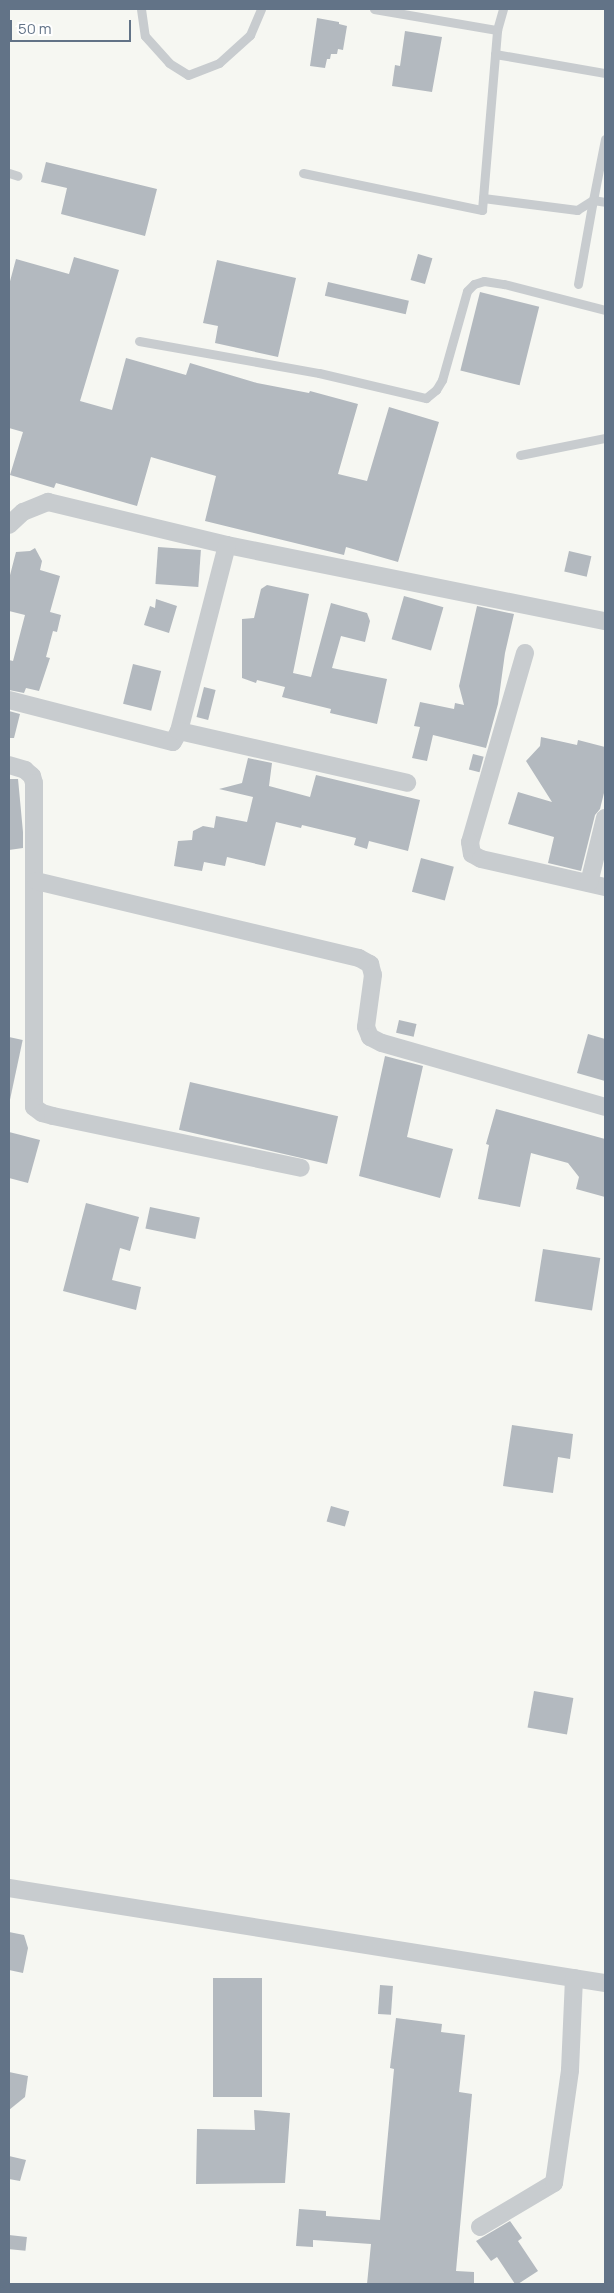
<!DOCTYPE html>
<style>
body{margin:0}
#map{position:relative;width:614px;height:2293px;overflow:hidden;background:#f6f7f2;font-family:Manrope,sans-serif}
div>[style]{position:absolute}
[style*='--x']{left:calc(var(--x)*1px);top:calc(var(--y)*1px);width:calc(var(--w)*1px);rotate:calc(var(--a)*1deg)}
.building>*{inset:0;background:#b3b9bf;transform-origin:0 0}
.lane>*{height:9px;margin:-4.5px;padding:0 4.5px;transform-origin:4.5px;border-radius:4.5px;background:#c8cccf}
.street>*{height:18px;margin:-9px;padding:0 9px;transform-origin:9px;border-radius:9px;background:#c8cccf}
span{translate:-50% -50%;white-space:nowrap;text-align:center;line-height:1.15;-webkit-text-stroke:5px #fff;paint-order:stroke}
.frame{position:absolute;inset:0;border:10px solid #627387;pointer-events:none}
.scale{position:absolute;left:10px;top:20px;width:121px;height:22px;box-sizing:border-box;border:2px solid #627387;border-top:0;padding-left:6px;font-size:15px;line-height:18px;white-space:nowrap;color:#627387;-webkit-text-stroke:4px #fff;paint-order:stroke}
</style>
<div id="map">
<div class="building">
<i style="clip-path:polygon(317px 18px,339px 22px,339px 24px,347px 26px,343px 50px,338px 49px,337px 54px,331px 54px,330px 59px,327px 59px,325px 68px,310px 66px)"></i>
<i style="clip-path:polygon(405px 31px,442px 37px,432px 92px,392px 86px,395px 65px,400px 66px)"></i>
<i style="clip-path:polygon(46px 162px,157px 189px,145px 236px,61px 214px,67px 188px,41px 182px)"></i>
<i style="left:418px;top:254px;width:15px;height:27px;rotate:16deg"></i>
<i style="clip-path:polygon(74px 257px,119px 270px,80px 401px,112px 410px,126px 358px,186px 375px,190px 363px,257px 383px,309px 393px,310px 391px,358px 404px,338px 474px,367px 481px,389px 407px,439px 422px,398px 562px,346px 547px,344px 555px,205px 521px,216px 476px,151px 457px,137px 506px,56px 483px,54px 488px,10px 475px,23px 432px,9px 428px,9px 285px,16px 259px,69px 274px)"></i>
<i style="clip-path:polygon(217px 260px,296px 278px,278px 357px,215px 343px,218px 326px,203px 323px)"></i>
<i style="left:328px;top:282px;width:83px;height:14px;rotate:13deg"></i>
<i style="left:480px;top:292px;width:61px;height:81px;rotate:14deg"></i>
<i style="left:158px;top:547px;width:43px;height:37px;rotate:4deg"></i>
<i style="clip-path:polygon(35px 548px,42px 561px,40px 570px,60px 576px,50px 612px,61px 615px,57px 632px,53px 631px,46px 657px,50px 658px,39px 691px,26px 688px,24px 693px,9px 690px,9px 660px,13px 661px,25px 615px,9px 611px,9px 579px,16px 552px,30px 551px)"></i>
<i style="left:569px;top:551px;width:23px;height:21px;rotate:13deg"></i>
<i style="clip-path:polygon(267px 585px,309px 594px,293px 673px,311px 677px,331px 603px,367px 613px,370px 621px,365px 642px,341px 636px,332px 668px,387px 679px,377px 724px,330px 713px,331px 709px,282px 697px,285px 687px,257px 680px,256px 683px,242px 678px,242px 619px,254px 618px,261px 589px)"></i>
<i style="left:404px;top:596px;width:41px;height:45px;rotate:16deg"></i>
<i style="clip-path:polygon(156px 599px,177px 606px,169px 633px,144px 625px,150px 606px,155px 608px)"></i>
<i style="clip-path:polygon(477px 606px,514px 614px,505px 653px,498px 704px,486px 748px,433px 735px,427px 761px,412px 758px,420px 727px,414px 726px,420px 702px,454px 709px,455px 703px,464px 705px,459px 686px)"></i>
<i style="left:133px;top:664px;width:29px;height:41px;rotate:14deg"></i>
<i style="left:204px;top:687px;width:12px;height:31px;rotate:14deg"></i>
<i style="clip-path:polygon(9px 711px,20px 714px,14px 738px,9px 738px)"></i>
<i style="clip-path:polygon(541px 737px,577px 745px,578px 740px,605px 747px,605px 789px,600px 809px,595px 815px,581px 871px,548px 863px,554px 837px,508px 824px,518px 792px,552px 802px,526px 761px,540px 746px)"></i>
<i style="left:473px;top:754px;width:11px;height:16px;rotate:15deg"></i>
<i style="clip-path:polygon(248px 758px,272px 763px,269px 786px,310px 797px,316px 775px,420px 800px,408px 851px,369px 841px,367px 849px,354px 845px,356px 838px,302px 825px,301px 828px,276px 822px,265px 866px,227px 857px,225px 866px,204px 862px,202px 871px,174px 866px,178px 841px,192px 840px,193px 831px,203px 826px,214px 828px,216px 816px,247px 822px,253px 797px,219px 789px,242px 783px)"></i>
<i style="clip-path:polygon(9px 779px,18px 779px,23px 832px,23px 848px,9px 850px)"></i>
<i style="left:421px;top:858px;width:34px;height:35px;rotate:15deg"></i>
<i style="left:399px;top:1020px;width:18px;height:13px;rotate:13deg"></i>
<i style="clip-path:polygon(588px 1034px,605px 1039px,605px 1081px,577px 1073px)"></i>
<i style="left:9px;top:1037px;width:14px;height:65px;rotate:12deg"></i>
<i style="clip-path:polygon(385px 1056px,423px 1066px,407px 1137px,453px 1149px,440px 1198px,359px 1176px)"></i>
<i style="left:190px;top:1082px;width:152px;height:49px;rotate:13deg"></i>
<i style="clip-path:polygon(496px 1109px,605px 1139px,605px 1197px,576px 1189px,579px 1177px,568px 1163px,531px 1153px,520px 1207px,478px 1199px,489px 1145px,486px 1144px)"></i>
<i style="clip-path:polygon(9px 1132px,40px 1140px,28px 1183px,9px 1178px)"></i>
<i style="clip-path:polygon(86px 1203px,139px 1217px,130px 1251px,120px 1248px,112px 1280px,141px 1287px,136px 1310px,63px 1291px)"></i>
<i style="left:150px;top:1207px;width:51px;height:22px;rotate:12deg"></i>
<i style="left:543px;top:1249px;width:58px;height:53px;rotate:9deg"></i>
<i style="clip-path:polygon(512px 1425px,573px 1434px,570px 1459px,558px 1457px,553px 1493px,503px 1486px)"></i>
<i style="left:331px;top:1506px;width:19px;height:16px;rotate:16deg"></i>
<i style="left:534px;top:1691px;width:40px;height:37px;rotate:10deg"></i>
<i style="clip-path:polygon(9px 1932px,24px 1935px,28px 1948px,23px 1973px,9px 1970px)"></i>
<i style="left:213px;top:1978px;width:49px;height:119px"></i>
<i style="left:380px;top:1985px;width:13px;height:29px;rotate:4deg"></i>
<i style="clip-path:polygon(396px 2018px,442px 2024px,441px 2032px,465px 2035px,459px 2092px,472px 2094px,456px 2271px,474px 2272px,474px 2284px,367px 2284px,371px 2244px,313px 2240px,313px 2247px,296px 2246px,299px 2209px,326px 2211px,326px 2216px,380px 2220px,394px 2069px,390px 2068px)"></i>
<i style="clip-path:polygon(9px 2072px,28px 2076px,25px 2097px,9px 2110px)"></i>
<i style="clip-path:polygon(254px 2110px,290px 2113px,285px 2183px,196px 2184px,197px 2129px,255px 2130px)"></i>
<i style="clip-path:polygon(9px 2156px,26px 2160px,20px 2181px,9px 2179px)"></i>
<i style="clip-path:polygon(510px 2221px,522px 2238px,518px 2241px,538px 2271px,518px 2284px,515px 2284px,497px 2257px,491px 2261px,476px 2241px)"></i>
<i style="left:9px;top:2235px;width:18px;height:14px;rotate:6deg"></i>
</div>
<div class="lane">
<i style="--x:141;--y:9;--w:27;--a:82"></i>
<i style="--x:145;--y:36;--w:36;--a:48"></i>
<i style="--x:169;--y:63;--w:22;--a:32"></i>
<i style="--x:188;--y:75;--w:33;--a:-21"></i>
<i style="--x:219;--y:63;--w:42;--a:-42.1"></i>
<i style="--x:250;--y:35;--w:28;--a:-67"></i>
<i style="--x:374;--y:9;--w:125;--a:9.7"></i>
<i style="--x:495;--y:54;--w:112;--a:9.8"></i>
<i style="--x:605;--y:139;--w:62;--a:101.1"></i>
<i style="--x:593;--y:200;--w:12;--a:9"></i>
<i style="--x:9;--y:173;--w:9;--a:18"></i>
<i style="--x:303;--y:173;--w:183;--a:11.7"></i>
<i style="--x:482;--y:210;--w:181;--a:-85.2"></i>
<i style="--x:497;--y:30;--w:22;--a:-74"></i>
<i style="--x:483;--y:198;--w:95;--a:7.3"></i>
<i style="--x:577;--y:210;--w:19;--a:-32"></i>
<i style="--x:578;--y:284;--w:85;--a:-79.9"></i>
<i style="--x:139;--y:341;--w:183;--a:10.1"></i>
<i style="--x:319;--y:373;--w:110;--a:13.2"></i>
<i style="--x:426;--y:398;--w:13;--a:-39"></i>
<i style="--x:436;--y:390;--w:12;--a:-59"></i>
<i style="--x:442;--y:380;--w:92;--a:-74.3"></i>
<i style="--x:467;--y:291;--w:10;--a:-45"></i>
<i style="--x:474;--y:284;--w:10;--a:-17"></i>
<i style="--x:484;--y:281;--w:20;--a:9"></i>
<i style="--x:504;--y:284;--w:104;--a:14.4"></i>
<i style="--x:520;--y:455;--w:87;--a:-11.3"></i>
</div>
<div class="street">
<i style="--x:9;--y:525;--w:19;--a:-43"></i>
<i style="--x:23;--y:512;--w:27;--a:-22"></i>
<i style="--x:48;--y:502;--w:184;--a:13.5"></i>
<i style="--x:227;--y:545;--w:386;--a:11.4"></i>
<i style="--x:525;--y:653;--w:197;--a:106.2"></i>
<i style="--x:470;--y:842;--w:12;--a:81"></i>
<i style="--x:472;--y:854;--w:10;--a:29"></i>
<i style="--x:481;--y:859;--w:127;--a:12.7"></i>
<i style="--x:9;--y:700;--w:169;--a:14.4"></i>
<i style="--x:173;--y:742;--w:13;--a:-61"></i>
<i style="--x:179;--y:731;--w:192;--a:-75.5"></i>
<i style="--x:179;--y:731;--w:234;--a:12.8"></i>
<i style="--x:9;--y:765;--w:17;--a:17"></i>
<i style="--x:25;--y:770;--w:9;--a:41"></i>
<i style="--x:32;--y:776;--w:7;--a:74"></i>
<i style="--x:34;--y:783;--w:324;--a:90"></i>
<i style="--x:34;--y:1107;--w:10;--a:37"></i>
<i style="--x:42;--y:1113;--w:11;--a:15"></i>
<i style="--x:53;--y:1116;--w:253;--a:11.8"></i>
<i style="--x:36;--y:881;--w:332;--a:13.4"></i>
<i style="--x:359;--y:958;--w:13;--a:29"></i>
<i style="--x:370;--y:964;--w:11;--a:75"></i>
<i style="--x:373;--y:975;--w:52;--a:97.7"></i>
<i style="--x:366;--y:1027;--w:11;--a:68"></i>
<i style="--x:370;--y:1037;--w:13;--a:27"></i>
<i style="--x:382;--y:1043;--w:232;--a:16"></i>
<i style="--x:589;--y:883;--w:67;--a:-76.2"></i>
<i style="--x:9;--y:1888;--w:604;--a:9.06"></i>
<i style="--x:480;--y:2227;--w:86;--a:-30.7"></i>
<i style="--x:554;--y:2183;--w:114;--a:-81.9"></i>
<i style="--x:570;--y:2070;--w:92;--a:-87.5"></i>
</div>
<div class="frame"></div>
<div class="scale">50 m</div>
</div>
